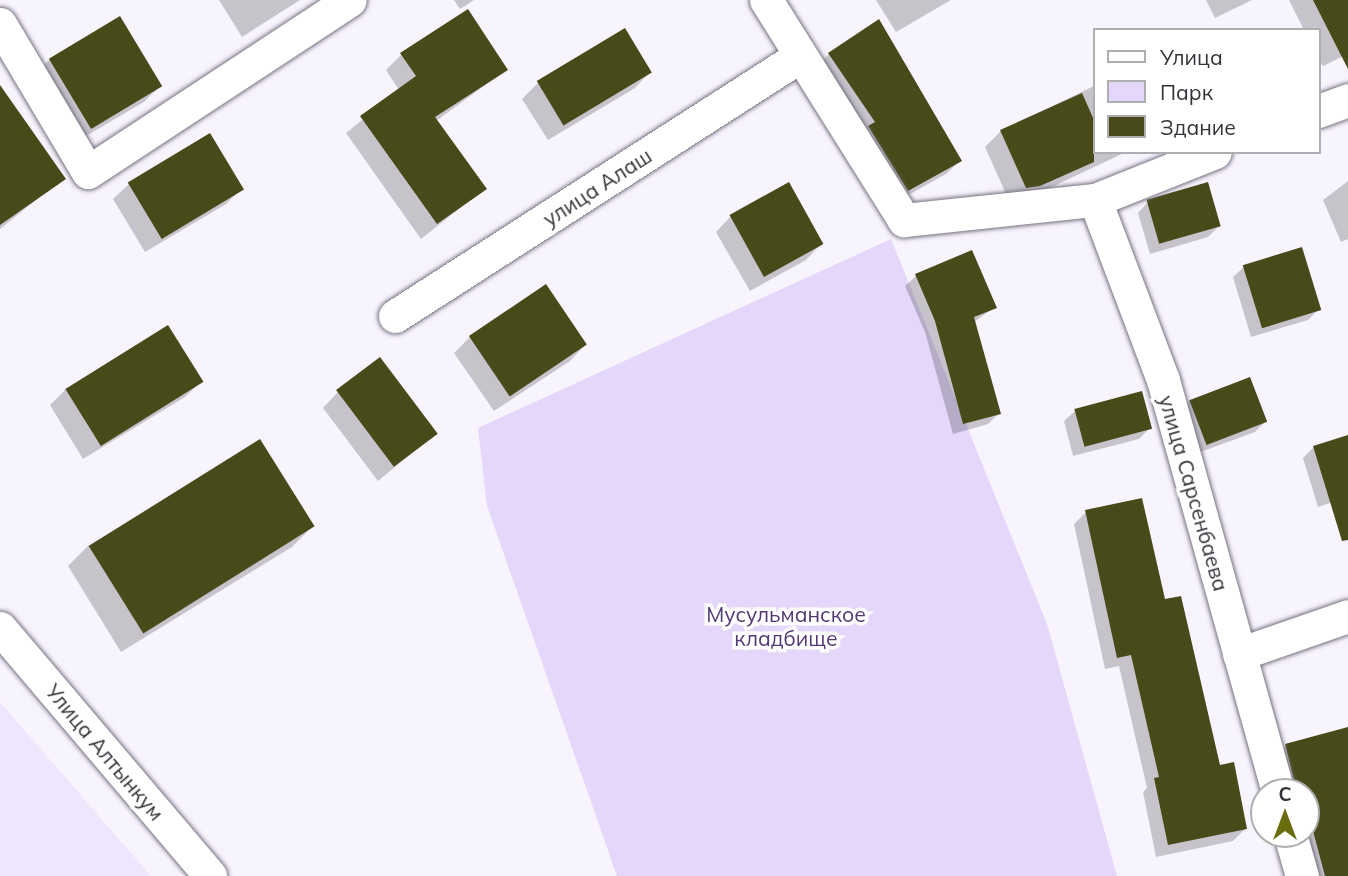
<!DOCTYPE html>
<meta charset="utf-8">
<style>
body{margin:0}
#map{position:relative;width:1348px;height:876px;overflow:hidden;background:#f8f4fe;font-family:Mulish,sans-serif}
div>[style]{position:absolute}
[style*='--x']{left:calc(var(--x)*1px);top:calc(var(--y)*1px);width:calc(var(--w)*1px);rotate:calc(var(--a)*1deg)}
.built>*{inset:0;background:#efe6fe}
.green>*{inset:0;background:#e4d7f9}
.shadow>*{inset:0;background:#0003}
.building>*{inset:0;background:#484a1a;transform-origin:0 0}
.roads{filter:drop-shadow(0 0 2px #777281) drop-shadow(0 0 2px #777281)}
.minor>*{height:33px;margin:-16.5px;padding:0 16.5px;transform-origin:16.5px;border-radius:16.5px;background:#fff}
span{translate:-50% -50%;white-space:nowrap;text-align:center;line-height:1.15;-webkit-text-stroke:7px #fff;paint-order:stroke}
.street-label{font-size:21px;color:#353239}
.park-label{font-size:21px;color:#533974}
.legend{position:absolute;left:1093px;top:28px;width:228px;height:126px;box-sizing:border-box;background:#fff;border:2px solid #aeadb0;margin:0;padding:9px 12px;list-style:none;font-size:21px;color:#353239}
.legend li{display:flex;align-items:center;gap:14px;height:35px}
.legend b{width:35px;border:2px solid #aeadb0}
.north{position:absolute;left:1250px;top:778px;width:70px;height:70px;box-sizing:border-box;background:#fff;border:2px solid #aeadb0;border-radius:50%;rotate:0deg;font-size:19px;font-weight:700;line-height:28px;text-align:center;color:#353239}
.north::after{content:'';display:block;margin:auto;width:24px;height:32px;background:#6a6c0e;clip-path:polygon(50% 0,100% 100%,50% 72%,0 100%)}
</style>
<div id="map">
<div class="built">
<i style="clip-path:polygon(0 702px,151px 876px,0 876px)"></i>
</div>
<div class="green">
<i style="clip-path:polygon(891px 239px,1047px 624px,1117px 876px,617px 876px,487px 506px,478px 428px)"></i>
</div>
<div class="shadow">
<i style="clip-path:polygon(219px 0,300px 0,242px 37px)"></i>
<i style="clip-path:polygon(454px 0,474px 0,460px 9px)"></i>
<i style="clip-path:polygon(876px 0,951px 0,896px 32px)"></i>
<i style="clip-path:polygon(1206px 0,1252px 0,1215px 18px)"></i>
<i style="clip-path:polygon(1289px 0,1348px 0,1348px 54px,1323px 66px,1318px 57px,1318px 30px,1304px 30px)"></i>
<i style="clip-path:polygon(402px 54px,506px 70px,436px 121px,484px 189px,421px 239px,346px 133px,399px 90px,386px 70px)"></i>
<i style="clip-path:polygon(829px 54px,960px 161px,946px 174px,894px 203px,815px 68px)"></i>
<i style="clip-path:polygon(49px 60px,160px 86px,144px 102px,74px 143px,34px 75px)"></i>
<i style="clip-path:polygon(650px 72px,635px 88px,548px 140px,522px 99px,538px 83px)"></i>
<i style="clip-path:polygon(1094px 86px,1094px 152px,1126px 152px,1022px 201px,1010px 203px,985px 147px,1001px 131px)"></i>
<i style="clip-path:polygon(0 88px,63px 178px,0 229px)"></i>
<i style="clip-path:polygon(210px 135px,242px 188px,226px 204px,145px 252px,113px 199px,129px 184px)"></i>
<i style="clip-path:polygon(1348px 181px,1348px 239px,1341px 242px,1323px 200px)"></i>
<i style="clip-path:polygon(1148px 202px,1219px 226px,1208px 237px,1150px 254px,1138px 213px)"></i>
<i style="clip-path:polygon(731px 216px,821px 244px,806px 260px,750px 291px,716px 232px)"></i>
<i style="clip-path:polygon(972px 252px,995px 307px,974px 322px,999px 413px,988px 424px,953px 434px,925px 332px,905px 286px,916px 276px)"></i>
<i style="clip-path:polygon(1244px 267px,1319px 309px,1308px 320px,1251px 337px,1233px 277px)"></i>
<i style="clip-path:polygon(167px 327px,201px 382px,185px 397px,83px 459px,50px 405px,66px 389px)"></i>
<i style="clip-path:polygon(470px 337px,585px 345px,570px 361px,494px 411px,454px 353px)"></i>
<i style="clip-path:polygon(338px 392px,436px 433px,378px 481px,323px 408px)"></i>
<i style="clip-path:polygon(1190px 400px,1265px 422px,1255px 432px,1195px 454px,1180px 411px)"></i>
<i style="clip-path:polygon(1075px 411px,1150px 428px,1139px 439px,1073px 456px,1064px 421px)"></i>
<i style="clip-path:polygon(1348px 436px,1348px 497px,1318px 507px,1303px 458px,1314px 447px)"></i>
<i style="clip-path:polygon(259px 441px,312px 527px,292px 547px,121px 652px,68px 566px,88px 546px)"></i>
<i style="clip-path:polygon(1086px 512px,1164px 602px,1219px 767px,1245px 829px,1233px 841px,1156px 857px,1143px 792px,1147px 788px,1119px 666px,1105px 669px,1074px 524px)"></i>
<i style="clip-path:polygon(1348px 729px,1348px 876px,1306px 876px,1306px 792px,1281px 792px,1271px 760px,1286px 746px)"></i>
</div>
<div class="building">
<i style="clip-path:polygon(1313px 0,1348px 0,1348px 69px)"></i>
<i style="clip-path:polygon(468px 9px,508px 70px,435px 117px,487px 189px,437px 224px,360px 116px,416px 76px,400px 53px)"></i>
<i style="left:120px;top:16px;width:82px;height:83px;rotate:59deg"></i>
<i style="clip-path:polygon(879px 19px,962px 161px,908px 191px,868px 126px,875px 122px,828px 53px)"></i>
<i style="left:625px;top:28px;width:52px;height:103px;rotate:59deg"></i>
<i style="clip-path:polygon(0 85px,66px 179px,0 225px)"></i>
<i style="clip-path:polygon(1082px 93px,1094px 120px,1094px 162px,1040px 186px,1026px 188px,1000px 130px)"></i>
<i style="left:210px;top:133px;width:66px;height:96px;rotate:59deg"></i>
<i style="left:789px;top:182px;width:71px;height:68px;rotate:61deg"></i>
<i style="left:1208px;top:182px;width:46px;height:64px;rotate:74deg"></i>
<i style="left:1302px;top:247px;width:66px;height:62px;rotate:73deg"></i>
<i style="clip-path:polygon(972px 250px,997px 308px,974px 317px,1001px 414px,963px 424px,935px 321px,915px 274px)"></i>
<i style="left:546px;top:284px;width:73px;height:93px;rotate:56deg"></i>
<i style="left:168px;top:325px;width:67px;height:121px;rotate:58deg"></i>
<i style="left:380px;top:357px;width:96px;height:55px;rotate:53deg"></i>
<i style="left:1250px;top:377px;width:48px;height:65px;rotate:69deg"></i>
<i style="left:1142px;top:391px;width:39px;height:70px;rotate:75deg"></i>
<i style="clip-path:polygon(1348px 435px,1348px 540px,1342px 541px,1313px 446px)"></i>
<i style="left:260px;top:439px;width:103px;height:202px;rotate:58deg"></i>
<i style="clip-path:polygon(1142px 498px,1165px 599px,1181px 596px,1220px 765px,1234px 762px,1247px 829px,1168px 845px,1154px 778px,1159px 777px,1131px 655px,1117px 658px,1085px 510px)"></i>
<i style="clip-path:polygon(1348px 727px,1348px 876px,1325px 876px,1310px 820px,1306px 822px,1306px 792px,1297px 792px,1285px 744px)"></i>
</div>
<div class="roads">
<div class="minor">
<i style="--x:766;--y:0;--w:260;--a:57.9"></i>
<i style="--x:904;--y:220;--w:192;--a:-6"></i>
<i style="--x:1095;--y:200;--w:129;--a:-21.8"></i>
<i style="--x:0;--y:24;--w:172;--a:59.3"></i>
<i style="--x:88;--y:172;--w:313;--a:-33.3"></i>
<i style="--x:1318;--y:111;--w:32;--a:-20"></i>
<i style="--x:1095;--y:200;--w:192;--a:69.3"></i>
<i style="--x:1163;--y:380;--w:428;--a:74.4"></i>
<i style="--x:395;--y:316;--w:480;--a:-32.7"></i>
<i style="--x:0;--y:628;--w:325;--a:49.7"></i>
<i style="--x:1239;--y:654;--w:115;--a:-19.2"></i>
<i style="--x:1290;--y:834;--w:44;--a:74.1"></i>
</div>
</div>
<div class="street-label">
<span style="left:597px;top:187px;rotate:-33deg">улица Алаш</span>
<span style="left:1194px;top:493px;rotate:74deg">улица Сарсенбаева</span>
<span style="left:105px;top:752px;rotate:50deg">Улица Алтынкум</span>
</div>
<div class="park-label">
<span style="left:786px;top:626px">Мусульманское<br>кладбище</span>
</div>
<ul class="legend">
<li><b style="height:9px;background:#fff"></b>Улица</li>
<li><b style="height:19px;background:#e4d7f9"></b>Парк</li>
<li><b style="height:19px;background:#484a1a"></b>Здание</li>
</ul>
<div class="north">С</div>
</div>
